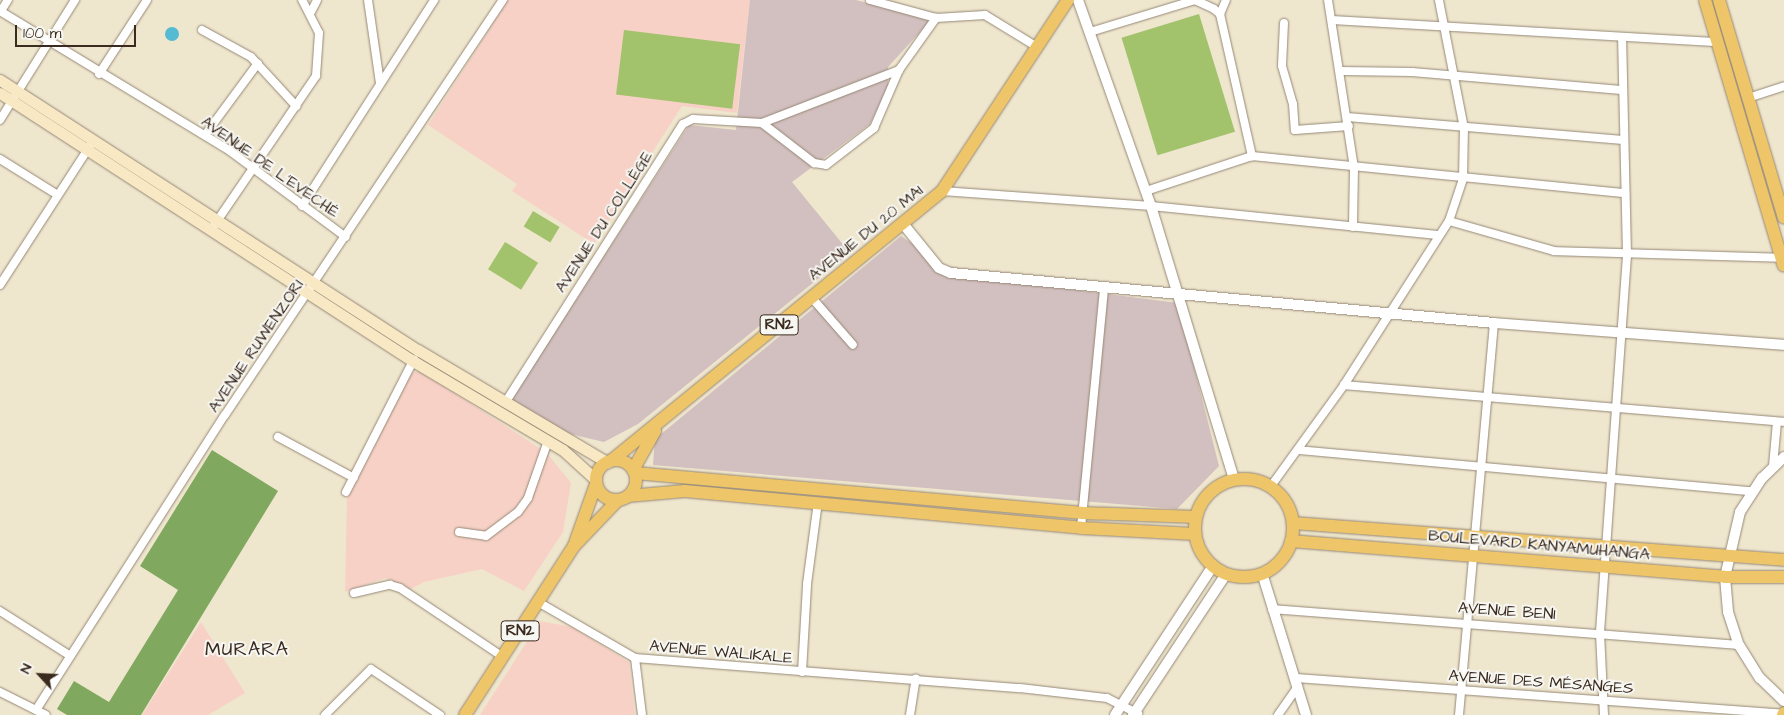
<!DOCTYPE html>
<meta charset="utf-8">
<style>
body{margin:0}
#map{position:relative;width:1784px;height:715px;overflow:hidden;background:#efe6ce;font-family:"Architects Daughter",sans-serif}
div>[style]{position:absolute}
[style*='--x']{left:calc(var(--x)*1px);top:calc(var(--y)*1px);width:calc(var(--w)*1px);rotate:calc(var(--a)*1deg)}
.built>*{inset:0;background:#f7d1c6}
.industrial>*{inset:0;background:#d2bfbf}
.green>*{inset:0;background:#a2c26b;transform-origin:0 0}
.forest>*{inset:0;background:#81a85f}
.water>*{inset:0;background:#54bbd2}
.round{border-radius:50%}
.roads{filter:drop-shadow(0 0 1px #958876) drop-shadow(0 0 1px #958876)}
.minor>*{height:8px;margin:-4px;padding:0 4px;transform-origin:4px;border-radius:4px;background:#fff}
.tertiary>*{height:10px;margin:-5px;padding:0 5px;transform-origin:5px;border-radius:5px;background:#fff}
.secondary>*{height:11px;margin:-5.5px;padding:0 5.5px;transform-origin:5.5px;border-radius:5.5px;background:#f8e8c3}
.primary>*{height:12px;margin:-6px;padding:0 6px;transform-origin:6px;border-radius:6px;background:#eec569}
.primary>.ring{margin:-6px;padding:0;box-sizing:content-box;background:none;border:12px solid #eec569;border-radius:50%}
.trunk>*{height:12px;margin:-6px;padding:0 6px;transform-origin:6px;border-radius:6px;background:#eec569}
.trunk>.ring{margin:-6px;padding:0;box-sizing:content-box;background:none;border:12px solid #eec569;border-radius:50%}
span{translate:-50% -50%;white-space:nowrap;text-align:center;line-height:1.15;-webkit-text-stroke:4px #f6f6f2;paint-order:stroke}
.shield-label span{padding:1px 4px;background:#f6f6f2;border:1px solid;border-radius:4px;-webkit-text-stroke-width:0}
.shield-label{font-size:15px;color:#3b2a1e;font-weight:700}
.street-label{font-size:16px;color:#3b2a1e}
.quarter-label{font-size:19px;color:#3b2a1e;letter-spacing:1px}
.north{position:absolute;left:15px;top:650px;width:50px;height:50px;-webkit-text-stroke:4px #f6f6f2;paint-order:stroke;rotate:295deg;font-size:14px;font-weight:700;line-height:20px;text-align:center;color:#3b2a1e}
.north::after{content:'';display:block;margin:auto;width:18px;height:22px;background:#3b2a1e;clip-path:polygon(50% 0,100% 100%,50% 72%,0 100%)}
.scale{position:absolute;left:15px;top:25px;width:121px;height:22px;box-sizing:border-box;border:2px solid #3b2a1e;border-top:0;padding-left:6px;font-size:15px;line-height:18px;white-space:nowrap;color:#3b2a1e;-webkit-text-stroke:4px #f6f6f2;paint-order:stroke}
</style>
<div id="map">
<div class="built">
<i style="clip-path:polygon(508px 0,750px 0,737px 113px,682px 106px,594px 244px,512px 191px,517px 184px,428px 125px)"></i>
<i style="clip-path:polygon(420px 371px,547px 453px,571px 483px,563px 532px,524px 591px,482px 569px,424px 582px,409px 590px,385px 578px,345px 592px,347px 498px,411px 373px)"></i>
<i style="clip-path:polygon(540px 621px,572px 627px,629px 662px,635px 715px,480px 715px)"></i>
<i style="clip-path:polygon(201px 622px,245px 693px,208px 715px,142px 715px)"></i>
</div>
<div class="industrial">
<i style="clip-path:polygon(750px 0,856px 0,931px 20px,888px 67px,888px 89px,870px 124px,792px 182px,850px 253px,638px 424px,604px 442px,566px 433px,509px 403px,689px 125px,736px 130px)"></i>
<i style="clip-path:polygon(901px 236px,925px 252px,942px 273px,1178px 303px,1219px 466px,1177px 509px,653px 465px,655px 439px)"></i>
</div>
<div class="green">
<i style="left:1199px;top:14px;width:123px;height:81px;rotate:73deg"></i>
<i style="left:624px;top:30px;width:117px;height:65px;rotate:7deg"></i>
<i style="left:533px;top:211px;width:31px;height:18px;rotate:31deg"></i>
<i style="left:505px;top:242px;width:39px;height:32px;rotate:32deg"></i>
</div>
<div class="forest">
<i style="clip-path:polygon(212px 450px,278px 491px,141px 715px,67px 715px,57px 709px,74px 681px,109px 702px,178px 590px,140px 566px)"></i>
</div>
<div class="water">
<i class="round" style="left:165px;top:27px;width:14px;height:14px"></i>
</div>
<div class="roads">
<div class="minor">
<i style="--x:368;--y:0;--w:84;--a:81.8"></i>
<i style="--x:870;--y:0;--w:68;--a:15.3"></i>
<i style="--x:936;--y:18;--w:49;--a:-3.5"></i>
<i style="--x:985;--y:15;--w:61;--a:31.6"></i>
<i style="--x:1328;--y:0;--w:170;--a:81.2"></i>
<i style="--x:1354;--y:168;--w:59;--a:91"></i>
<i style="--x:0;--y:11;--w:269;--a:31.3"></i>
<i style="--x:230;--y:151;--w:144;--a:36.6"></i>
<i style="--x:1;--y:11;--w:13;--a:-58"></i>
<i style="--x:311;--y:12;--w:13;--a:-63"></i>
<i style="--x:1220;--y:14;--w:15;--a:-67"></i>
<i style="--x:1332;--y:20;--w:387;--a:3.3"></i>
<i style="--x:1284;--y:23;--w:43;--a:92.7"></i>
<i style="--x:1282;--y:66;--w:40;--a:74"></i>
<i style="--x:1293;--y:104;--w:26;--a:86"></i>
<i style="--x:1295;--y:130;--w:54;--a:-4.2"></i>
<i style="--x:202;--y:30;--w:56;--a:28.9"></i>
<i style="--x:251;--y:57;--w:67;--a:47.4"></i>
<i style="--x:1090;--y:32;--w:110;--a:-16.9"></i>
<i style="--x:1195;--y:0;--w:21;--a:25"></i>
<i style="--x:1214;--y:9;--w:8;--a:40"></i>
<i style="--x:1220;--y:14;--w:146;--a:77.3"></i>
<i style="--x:1341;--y:71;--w:71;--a:0.8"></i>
<i style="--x:1412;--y:72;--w:210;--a:4.9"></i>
<i style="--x:99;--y:74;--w:88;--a:-57"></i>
<i style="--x:1748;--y:98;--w:38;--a:-18"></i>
<i style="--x:1348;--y:117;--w:275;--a:4.8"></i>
<i style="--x:0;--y:120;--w:142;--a:-58"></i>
<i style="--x:762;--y:123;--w:66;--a:37.6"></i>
<i style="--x:814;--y:163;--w:12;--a:9"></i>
<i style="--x:826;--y:165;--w:61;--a:-37.6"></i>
<i style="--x:874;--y:128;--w:63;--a:-66.7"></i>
<i style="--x:899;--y:70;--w:64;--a:-54.6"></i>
<i style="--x:205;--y:135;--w:89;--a:-53.6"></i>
<i style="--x:0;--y:159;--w:66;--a:32"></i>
<i style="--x:942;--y:191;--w:210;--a:4.1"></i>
<i style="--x:1151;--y:206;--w:288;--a:5.8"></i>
<i style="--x:1146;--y:191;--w:112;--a:-18.3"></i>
<i style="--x:1252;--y:156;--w:375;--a:5.7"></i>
<i style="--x:302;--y:206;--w:245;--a:-57.3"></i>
<i style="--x:1449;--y:221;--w:109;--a:15.9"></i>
<i style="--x:1554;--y:251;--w:230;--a:1.7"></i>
<i style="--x:213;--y:227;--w:183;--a:-55.7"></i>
<i style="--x:316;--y:76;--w:43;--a:-86"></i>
<i style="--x:319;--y:33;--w:37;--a:-117"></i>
<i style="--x:0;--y:285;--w:166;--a:-57.1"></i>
<i style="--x:812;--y:298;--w:62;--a:48.9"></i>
<i style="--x:1344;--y:385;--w:442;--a:4.8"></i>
<i style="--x:505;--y:403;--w:331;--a:-57.5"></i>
<i style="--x:683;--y:124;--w:11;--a:-27"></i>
<i style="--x:693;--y:119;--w:69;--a:3.3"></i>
<i style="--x:762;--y:123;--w:147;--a:-21.1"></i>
<i style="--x:278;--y:437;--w:86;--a:28.3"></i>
<i style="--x:1298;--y:450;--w:456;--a:5.2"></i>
<i style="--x:1773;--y:466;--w:44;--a:-84.8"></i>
<i style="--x:1271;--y:486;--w:125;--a:-54.1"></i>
<i style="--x:1344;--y:385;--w:195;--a:-57.4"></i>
<i style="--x:1449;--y:221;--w:44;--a:-71.6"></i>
<i style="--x:1463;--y:179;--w:51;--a:-88.9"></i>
<i style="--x:1464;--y:128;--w:130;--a:-101.1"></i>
<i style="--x:346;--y:492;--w:149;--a:-62.9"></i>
<i style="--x:1081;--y:528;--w:241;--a:-84.5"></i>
<i style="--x:459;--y:532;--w:27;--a:8"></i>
<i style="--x:486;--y:536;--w:40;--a:-37"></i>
<i style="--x:518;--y:512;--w:17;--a:-54"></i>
<i style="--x:528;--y:498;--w:60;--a:-70.7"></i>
<i style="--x:354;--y:593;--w:37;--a:-13"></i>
<i style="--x:390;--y:585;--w:10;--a:17"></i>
<i style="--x:400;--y:588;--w:124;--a:33.8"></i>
<i style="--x:538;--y:602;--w:112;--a:30"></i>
<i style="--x:635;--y:658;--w:386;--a:4.5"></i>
<i style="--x:1020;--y:688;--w:88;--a:6.6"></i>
<i style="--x:1107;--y:698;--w:35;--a:27"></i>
<i style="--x:1272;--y:609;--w:468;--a:4.4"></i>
<i style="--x:0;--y:611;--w:82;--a:32.5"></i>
<i style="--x:635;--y:658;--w:57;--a:83"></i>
<i style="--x:802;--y:672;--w:88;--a:-86.7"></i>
<i style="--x:807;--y:584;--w:83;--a:-82.4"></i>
<i style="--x:1296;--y:678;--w:489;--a:4.2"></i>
<i style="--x:0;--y:692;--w:51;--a:26.6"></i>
<i style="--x:36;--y:710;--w:350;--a:-57.4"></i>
<i style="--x:225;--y:415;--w:500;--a:-56.2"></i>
<i style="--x:325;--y:715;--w:65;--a:-45"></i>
<i style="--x:371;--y:669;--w:83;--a:33.7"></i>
<i style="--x:910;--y:715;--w:37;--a:-81"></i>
<i style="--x:1278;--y:715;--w:35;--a:-55"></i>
<i style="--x:1459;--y:715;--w:394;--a:-84.9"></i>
<i style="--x:1604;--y:715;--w:83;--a:-92.8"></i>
<i style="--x:1600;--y:632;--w:378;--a:-85.9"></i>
<i style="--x:1627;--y:255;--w:215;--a:-91.3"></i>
</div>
<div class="tertiary">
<i style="--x:1078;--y:0;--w:219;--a:70.5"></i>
<i style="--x:1151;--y:206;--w:286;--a:73.1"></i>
<i style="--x:904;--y:225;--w:55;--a:50.9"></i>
<i style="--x:939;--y:268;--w:13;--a:23"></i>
<i style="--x:951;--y:273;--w:545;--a:5.26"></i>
<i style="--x:1494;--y:323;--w:291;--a:4.3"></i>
<i style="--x:1784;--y:457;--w:30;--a:136"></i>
<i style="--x:1762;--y:478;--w:40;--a:122.9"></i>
<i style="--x:1740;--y:512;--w:67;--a:103"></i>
<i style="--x:1725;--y:577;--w:35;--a:85"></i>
<i style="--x:1728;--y:612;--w:35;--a:72"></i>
<i style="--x:1739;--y:645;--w:39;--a:58"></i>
<i style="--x:1760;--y:678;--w:33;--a:44"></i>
<i style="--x:1262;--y:573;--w:149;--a:72.8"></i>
<i style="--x:1115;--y:715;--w:178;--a:-56.7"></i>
<i style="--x:1133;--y:715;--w:169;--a:-56.6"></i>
</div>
<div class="secondary">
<i style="--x:0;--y:80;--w:498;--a:32.9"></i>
<i style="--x:418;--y:350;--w:220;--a:30.7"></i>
<i style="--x:0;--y:93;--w:492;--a:33"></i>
<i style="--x:413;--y:361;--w:174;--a:30.7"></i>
<i style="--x:563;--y:450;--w:43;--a:42.2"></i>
</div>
<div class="primary">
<i style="--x:1705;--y:0;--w:277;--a:73.5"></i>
<i style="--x:1719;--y:0;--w:227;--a:73.4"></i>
<i style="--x:635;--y:473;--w:450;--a:5.1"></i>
<i style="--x:1083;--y:513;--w:113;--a:2"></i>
<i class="ring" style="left:1195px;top:479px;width:86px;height:86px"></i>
<i style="--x:628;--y:496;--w:57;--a:-5"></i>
<i style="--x:685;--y:491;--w:398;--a:5.3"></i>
<i style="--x:1081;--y:528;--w:114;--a:3"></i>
<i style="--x:1293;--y:523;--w:492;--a:4.3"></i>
<i style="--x:1291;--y:541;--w:435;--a:4.7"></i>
<i style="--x:1725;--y:577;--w:59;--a:0"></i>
<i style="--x:1783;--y:715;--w:2;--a:-63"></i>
</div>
<div class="trunk">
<i class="ring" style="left:596px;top:460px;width:28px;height:28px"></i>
<i style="--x:611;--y:461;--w:427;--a:-39.2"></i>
<i style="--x:942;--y:191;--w:229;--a:-56.6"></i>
<i style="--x:633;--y:470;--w:45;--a:-60.6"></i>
<i style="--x:575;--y:543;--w:63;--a:-70.4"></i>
<i style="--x:465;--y:715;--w:201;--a:-57.2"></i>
<i style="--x:574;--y:546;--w:62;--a:-46.3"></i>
</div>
</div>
<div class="shield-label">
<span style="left:779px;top:325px">RN2</span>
<span style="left:520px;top:631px">RN2</span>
</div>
<div class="street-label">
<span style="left:270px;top:167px;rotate:35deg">AVENUE DE L'EVECHÉ</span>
<span style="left:604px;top:222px;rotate:-57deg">AVENUE DU COLLÈGE</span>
<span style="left:866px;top:233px;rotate:-39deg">AVENUE DU 20 MAI</span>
<span style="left:256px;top:346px;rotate:-56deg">AVENUE RUWENZORI</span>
<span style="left:1539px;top:545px;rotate:5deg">BOULEVARD KANYAMUHANGA</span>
<span style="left:1507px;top:611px;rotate:4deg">AVENUE BENI</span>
<span style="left:721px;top:652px;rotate:5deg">AVENUE WALIKALE</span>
<span style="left:1541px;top:682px;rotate:4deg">AVENUE DES MÉSANGES</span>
</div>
<div class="quarter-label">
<span style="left:247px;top:650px">MURARA</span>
</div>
<div class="north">N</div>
<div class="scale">100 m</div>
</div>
